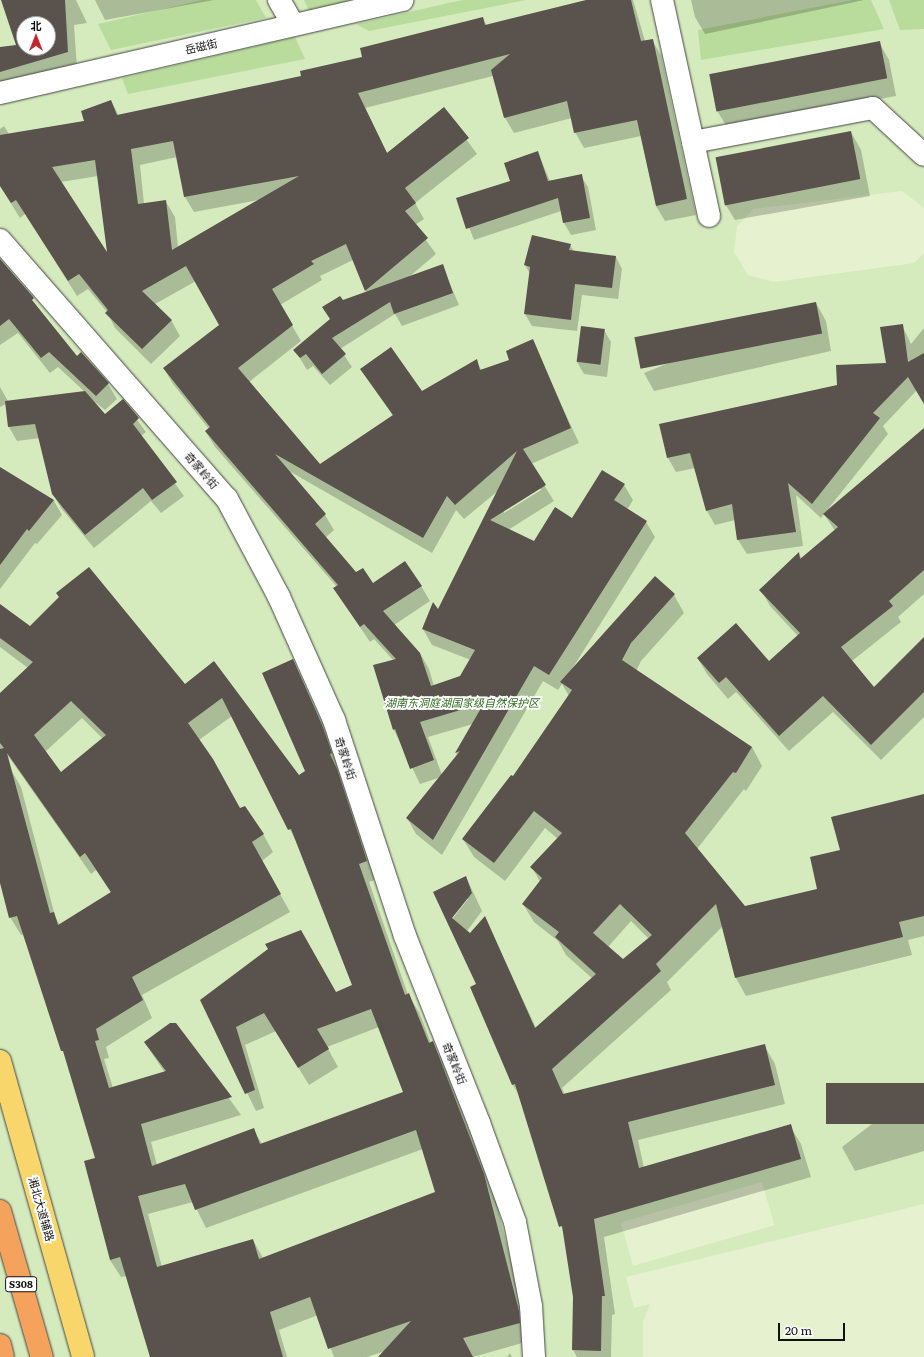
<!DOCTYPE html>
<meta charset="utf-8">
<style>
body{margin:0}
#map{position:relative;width:924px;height:1357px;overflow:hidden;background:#fffdf5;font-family:Literata,"Noto Sans SC",serif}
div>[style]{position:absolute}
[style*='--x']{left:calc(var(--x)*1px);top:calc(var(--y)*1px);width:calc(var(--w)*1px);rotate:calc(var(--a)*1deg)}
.green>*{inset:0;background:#d5ebbd}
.forest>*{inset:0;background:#b9dc9c}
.pitch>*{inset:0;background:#e6f2cf;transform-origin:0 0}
.shadow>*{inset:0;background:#0003}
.building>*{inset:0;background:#5a524d;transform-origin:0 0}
.roads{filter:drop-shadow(0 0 1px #444) drop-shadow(0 0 1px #444)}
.minor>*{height:22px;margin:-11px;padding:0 11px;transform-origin:11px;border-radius:11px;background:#fff}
.major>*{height:22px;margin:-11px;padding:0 11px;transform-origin:11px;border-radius:11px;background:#f9d66b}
.highway>*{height:22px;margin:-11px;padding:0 11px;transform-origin:11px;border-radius:11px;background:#f5a25d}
span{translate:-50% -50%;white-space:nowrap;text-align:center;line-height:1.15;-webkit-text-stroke:4px #fff;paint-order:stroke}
.shield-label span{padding:1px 3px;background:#fff;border:1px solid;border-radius:3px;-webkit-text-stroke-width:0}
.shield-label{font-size:10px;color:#111;font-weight:700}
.street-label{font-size:11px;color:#111}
.park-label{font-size:11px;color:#2f6b1f;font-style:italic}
.north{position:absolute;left:16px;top:16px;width:40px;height:40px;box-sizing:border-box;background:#fff;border:1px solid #a0a0a0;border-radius:50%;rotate:0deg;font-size:11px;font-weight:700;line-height:16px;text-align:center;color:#111}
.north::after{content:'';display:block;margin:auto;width:14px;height:18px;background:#c4262e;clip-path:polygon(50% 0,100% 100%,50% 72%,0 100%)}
.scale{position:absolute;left:778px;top:1323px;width:67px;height:18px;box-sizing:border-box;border:2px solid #111;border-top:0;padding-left:5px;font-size:12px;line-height:14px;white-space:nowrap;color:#111;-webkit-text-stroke:3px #fff;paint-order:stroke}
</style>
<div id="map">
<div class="green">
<i style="clip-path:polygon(evenodd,0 0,924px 0,924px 1357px,0 1357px,0 0,24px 24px,48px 24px,48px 48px,24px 48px,24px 24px)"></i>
</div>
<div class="forest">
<i style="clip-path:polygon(202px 0,256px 0,266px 18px,111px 50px,98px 24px)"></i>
<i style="clip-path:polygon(304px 0,378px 0,311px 15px)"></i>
<i style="clip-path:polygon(462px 0,526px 0,369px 31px,356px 24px)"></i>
<i style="clip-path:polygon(852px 0,871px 0,884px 29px,701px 60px,698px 30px)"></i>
<i style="clip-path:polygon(889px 0,924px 0,924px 29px,900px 30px)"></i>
<i style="clip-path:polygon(295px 37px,305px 59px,128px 94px,122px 78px)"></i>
</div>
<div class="pitch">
<i style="clip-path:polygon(902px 191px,924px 208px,924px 253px,914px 263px,774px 282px,748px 275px,734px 252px,737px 227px,753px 209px)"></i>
<i style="left:762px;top:1182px;width:45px;height:147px;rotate:74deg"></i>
<i style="clip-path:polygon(924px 1204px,924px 1357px,643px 1357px,643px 1322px,650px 1304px,634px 1308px,626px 1277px)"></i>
</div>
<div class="shadow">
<i style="clip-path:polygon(evenodd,6px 0,76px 0,87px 23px,74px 25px,77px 69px,0 90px,0 48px,17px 46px,6px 0,24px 24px,48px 24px,48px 48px,24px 48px,24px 24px)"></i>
<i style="clip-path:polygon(95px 0,214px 0,105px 20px)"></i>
<i style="clip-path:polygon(evenodd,590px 0,633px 0,645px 41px,652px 40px,661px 55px,696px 215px,665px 221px,656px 206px,641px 136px,584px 148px,575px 132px,572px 118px,514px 133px,505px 118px,493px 76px,365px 108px,387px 153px,444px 109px,477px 154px,415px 203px,424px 219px,415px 225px,436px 254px,409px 277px,442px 265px,459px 305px,402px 326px,395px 314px,340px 349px,352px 367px,330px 385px,313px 366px,307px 370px,295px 350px,331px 319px,343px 301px,367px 293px,353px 260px,320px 276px,322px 280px,280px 305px,301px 341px,249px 382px,320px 465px,393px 416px,361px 369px,421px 392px,476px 361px,482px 371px,511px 361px,532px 341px,579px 443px,531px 464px,554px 501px,508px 530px,534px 543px,624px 485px,633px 500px,627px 510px,646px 522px,655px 537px,572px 669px,674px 595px,684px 613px,641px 661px,636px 671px,752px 747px,762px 766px,746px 791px,744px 789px,697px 849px,745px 907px,818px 889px,841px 851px,924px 795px,924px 936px,908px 940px,912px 955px,746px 996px,736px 978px,723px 926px,667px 982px,671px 990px,562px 1088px,565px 1095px,764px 1045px,775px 1064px,785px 1104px,638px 1140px,644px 1168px,790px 1126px,801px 1144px,811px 1177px,604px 1237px,615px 1314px,612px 1315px,611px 1357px,577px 1357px,573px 1350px,574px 1297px,564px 1234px,520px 1097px,513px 1085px,478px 985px,434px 892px,466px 877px,482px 911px,467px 931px,470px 934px,485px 918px,536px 1028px,593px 979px,566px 955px,558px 941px,534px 922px,523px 904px,540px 882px,532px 867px,558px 839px,545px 828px,505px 881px,474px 857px,463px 839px,513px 777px,569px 696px,562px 684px,558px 690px,543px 681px,442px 855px,416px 834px,407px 818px,441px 777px,420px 784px,394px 730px,393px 660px,374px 639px,370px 642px,344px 603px,335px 588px,337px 587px,215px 447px,206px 432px,209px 429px,173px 384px,164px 369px,220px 325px,196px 281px,155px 304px,171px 320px,180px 336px,151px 364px,115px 328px,107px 312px,88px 289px,77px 296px,25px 214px,20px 218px,0 186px,0 129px,4px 126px,9px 134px,85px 121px,111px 101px,119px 116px,302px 77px,483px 18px,487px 26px,590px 0,177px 157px,185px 197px,194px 212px,258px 200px,178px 247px,175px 217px,166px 202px,144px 204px,140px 165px,177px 157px,590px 0,98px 176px,108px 256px,61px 182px,98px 176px,590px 0,289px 471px,432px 553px,456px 510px,464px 519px,499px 490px,438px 611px,423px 629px,432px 645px,471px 660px,461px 677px,434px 686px,429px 669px,420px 653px,394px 625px,430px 601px,421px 586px,373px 584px,356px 574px,325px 538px,334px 530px,325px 515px,289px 471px,590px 0,540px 488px,541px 490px,504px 513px,504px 510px,540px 488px,590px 0,473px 724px,456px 753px,458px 756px,442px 775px,428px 737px,473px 724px,590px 0,465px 899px,468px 899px,450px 922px,449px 921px,465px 899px,590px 0,631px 921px,649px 939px,623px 960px,608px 947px,631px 921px)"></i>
<i style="clip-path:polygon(691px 0,864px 0,705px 34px,695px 17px)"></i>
<i style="clip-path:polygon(879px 42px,889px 60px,896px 96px,727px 127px,716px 109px,710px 74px)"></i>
<i style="clip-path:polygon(851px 132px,861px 150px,870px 196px,735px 220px,724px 202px)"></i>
<i style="clip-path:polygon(538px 153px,550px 181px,581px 176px,588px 187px,596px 230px,571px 235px,564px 223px,561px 211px,474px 240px,458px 199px,511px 182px)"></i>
<i style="clip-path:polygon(570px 245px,574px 251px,616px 257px,622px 269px,618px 299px,582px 295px,577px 331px,532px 326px,525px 314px,530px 274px,525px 265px)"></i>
<i style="clip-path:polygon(0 259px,77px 358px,108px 384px,117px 399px,105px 410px,87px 396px,105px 415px,123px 401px,146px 432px,141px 436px,184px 496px,161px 513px,151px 501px,94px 548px,61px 508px,53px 494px,40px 438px,17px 441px,9px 427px,6px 404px,0 407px,0 387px,8px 401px,85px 392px,58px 367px,50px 373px,18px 333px,0 345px)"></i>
<i style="clip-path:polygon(816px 303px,826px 321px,831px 351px,654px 391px,644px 373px)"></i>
<i style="clip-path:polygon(902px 325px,911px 344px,924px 328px,924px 402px,917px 390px,883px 426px,888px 434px,828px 509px,924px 430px,924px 594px,898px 617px,901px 622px,852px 661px,874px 688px,924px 639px,924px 717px,881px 760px,833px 712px,789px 751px,736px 692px,728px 699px,707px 674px,698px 659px,769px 662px,798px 636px,770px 606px,761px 590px,799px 554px,802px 559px,835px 531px,824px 514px,821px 518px,796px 495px,803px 546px,747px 554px,738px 540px,735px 520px,715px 525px,707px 511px,695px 468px,676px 472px,668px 458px,660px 425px,838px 386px,887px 364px)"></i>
<i style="clip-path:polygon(604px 330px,611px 342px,607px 377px,584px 374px,577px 362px)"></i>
<i style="clip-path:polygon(0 468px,54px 501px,62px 515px,37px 544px,35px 543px,0 589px)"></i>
<i style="clip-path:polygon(evenodd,0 605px,30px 627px,185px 685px,213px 663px,299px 776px,307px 772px,293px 660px,332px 743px,341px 771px,339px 772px,347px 788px,377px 879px,369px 882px,408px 995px,419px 1012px,431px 1043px,443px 1060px,494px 1193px,528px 1329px,529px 1341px,473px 1357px,379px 1357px,385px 1351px,367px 1357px,334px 1357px,318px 1315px,279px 1330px,287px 1357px,151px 1357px,127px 1276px,121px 1277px,110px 1260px,97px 1158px,67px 1060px,24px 934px,21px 935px,10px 917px,0 879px,0 773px,11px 770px,21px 787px,55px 916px,60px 925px,111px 893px,96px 870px,91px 874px,6px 753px,0 749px,0 694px,28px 668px,0 647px,0 605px,232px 716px,299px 847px,353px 986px,336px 994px,201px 1000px,256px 1111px,264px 1108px,245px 1045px,276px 1031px,309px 1085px,338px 1067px,327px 1047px,379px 1027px,404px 1093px,262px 1144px,253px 1129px,157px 1165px,151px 1142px,241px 1115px,176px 1024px,145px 1043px,165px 1073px,113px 1088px,104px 1059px,109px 1058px,106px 1047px,152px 1018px,142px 995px,290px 912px,262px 861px,273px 852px,263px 834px,240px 809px,199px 740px,232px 716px,0 605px,82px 718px,103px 739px,60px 774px,45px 752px,82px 718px,0 605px,423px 1149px,436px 1192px,263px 1258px,253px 1240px,162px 1267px,148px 1214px,193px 1202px,206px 1228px,423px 1149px)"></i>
<i style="clip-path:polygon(924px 1084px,924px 1151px,855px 1171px,842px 1147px)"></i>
<i style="clip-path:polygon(510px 1353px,512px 1357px,507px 1357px)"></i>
</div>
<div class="building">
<i style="clip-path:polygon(evenodd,1px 0,65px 0,68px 52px,0 72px,0 47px,16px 45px,1px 0,24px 24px,48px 24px,48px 48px,24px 48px,24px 24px)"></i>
<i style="clip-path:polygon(evenodd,586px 0,631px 0,641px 41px,653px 39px,687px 199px,656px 206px,637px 120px,574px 133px,567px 101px,504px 118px,491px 70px,510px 54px,358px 93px,387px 153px,444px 107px,469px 138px,405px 188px,416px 203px,405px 211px,428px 238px,365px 291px,346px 244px,311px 261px,314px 264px,272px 289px,293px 325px,238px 368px,320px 464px,393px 415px,360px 369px,391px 347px,422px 391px,477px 359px,480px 370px,509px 360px,506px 351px,533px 339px,571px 428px,523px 449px,546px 485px,490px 520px,534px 541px,555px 507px,572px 518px,602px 470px,625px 484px,614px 500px,647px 521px,549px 675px,534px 666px,433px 840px,406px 818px,460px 751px,455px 753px,484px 703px,420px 722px,434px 760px,410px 769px,395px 729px,393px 730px,373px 665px,396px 659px,364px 624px,360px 627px,333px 588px,338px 585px,205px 431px,210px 427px,163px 368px,219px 325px,186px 266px,142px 291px,172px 320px,142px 349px,105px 313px,108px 310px,79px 274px,68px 281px,16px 200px,11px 203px,0 186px,0 135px,84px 121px,81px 111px,111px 100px,117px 115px,301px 76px,300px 71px,362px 57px,360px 48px,483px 17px,485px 25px,586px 0,173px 141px,184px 197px,299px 176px,172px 250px,166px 200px,138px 204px,131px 149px,173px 141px,586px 0,95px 160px,107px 252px,52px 167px,95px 160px,586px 0,517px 451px,438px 609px,433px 602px,422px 629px,475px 650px,460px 676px,431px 686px,420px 653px,383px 611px,422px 586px,405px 561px,373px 583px,363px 568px,356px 572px,315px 524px,326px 514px,275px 454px,423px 538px,447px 496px,455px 505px,517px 451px)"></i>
<i style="left:880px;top:41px;width:38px;height:174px;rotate:79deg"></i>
<i style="left:851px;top:131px;width:49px;height:138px;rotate:79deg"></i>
<i style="clip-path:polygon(538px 151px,548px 181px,582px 174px,590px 218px,563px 223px,558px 198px,466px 229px,456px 198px,510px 181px,504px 163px)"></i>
<i style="clip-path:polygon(532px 235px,571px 244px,569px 250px,616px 256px,612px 288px,575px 284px,571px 320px,524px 314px,530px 267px,524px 265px)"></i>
<i style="clip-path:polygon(0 259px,34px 298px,32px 300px,77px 356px,81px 352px,109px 383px,96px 396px,49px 352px,41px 358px,9px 319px,0 326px)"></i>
<i style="clip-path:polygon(443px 264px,453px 293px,394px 314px,390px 302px,332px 338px,346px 354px,322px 374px,306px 354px,300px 358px,293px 350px,330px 319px,322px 307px,340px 296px,343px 300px)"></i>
<i style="left:816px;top:302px;width:32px;height:185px;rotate:79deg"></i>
<i style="clip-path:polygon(903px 324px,908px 362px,924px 353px,924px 404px,908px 377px,873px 413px,880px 418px,812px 504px,788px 483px,796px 532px,737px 540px,732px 504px,706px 511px,690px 453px,667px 458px,659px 424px,837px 385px,836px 365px,886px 363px,880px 327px)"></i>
<i style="left:581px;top:326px;width:24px;height:36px;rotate:7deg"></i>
<i style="clip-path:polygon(85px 391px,105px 414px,123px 399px,139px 418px,133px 424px,177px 482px,152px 500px,143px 488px,85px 535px,52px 494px,35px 424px,8px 427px,5px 401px)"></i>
<i style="clip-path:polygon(924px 428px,924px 570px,889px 601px,893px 606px,841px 647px,874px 687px,924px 637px,924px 692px,871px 745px,823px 696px,779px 736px,726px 677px,719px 683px,697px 658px,736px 623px,769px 661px,800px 633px,759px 590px,799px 552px,800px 559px,838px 527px,823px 514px)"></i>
<i style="clip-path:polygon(0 467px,54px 500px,29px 531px,27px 529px,0 565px)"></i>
<i style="clip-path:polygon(evenodd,89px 567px,185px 684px,214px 661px,299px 775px,305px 771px,262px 673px,293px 659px,322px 725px,332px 753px,330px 754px,337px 769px,367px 861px,359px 864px,405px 995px,409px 993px,429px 1043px,433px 1041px,484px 1174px,519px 1311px,520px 1323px,463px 1338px,473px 1357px,378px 1357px,411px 1321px,328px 1349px,310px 1297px,270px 1312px,283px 1357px,150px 1357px,120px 1257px,110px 1260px,84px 1161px,95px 1158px,63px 1051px,61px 1051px,17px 916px,9px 918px,0 883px,0 749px,4px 748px,0 743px,0 693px,33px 662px,0 638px,0 604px,30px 626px,59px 597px,56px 593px,89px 567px,222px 698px,288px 830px,291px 829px,352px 985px,336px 992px,301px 930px,265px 944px,268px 949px,200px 1000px,245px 1094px,255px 1090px,236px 1027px,264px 1013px,298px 1068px,329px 1049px,317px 1029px,371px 1009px,403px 1092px,260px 1144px,254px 1128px,152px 1166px,141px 1124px,232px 1097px,176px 1023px,170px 1023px,144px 1042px,166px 1071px,109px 1088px,95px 1041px,99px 1040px,96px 1029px,143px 1000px,132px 977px,281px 894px,252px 842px,264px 834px,245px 806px,240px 808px,213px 759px,188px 723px,222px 698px,89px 567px,71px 701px,106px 735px,61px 772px,34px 735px,71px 701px,89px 567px,7px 753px,80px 857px,85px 853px,111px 892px,58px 925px,54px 912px,50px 913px,7px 753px,89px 567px,416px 1130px,435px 1192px,259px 1259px,253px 1239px,157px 1267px,138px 1196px,185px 1184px,195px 1210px,416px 1130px)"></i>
<i style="clip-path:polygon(evenodd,655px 576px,675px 594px,631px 643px,622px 660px,752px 747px,736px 773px,733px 772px,685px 833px,745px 906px,817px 889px,810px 857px,840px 850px,831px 817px,924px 794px,924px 916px,899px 922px,903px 937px,735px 978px,716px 904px,656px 964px,661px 971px,552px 1069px,563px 1094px,765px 1044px,775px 1085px,628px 1122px,639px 1168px,791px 1124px,801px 1159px,594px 1219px,605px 1296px,602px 1296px,601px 1351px,572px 1350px,573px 1297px,562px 1226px,559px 1227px,515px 1084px,512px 1085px,470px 987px,476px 984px,433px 892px,466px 876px,472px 893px,452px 918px,470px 933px,485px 916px,535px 1028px,596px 974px,555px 937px,559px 932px,522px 904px,542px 878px,530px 867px,562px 833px,534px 811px,494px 863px,462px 839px,511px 775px,513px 776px,572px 690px,560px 682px,655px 576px,620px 904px,652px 935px,623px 959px,593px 933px,620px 904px)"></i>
<i style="left:924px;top:1083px;width:41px;height:98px;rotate:90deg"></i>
</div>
<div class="roads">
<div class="minor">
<i style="--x:279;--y:0;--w:28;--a:60"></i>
<i style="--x:662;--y:0;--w:221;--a:77.7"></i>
<i style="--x:0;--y:93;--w:413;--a:-13"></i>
<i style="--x:693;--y:142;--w:183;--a:-10.7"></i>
<i style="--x:873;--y:108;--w:69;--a:42.7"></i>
<i style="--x:0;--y:240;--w:344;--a:48.8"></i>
<i style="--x:227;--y:499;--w:111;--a:62"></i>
<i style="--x:279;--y:597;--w:135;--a:65.9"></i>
<i style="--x:334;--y:720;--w:227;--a:71.8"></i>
<i style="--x:405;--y:936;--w:201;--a:68.4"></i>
<i style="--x:479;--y:1123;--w:105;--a:70"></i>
<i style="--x:515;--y:1222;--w:86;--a:79.2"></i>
<i style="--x:531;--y:1306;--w:51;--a:86.6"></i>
</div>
<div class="major">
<i style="--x:0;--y:1061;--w:307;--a:74.3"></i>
</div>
<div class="highway">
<i style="--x:0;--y:1211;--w:152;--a:74"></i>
<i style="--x:0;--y:1345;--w:12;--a:76"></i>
</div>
</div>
<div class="shield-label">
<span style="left:21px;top:1284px">S308</span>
</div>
<div class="street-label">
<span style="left:201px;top:46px;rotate:-13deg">岳磁街</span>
<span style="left:202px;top:470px;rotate:49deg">奇家岭街</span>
<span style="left:346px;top:758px;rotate:72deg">奇家岭街</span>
<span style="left:455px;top:1063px;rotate:68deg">奇家岭街</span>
<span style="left:42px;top:1209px;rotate:74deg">湘北大道辅路</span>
</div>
<div class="park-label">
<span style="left:462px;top:702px">湖南东洞庭湖国家级自然保护区</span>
</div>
<div class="north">北</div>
<div class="scale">20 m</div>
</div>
